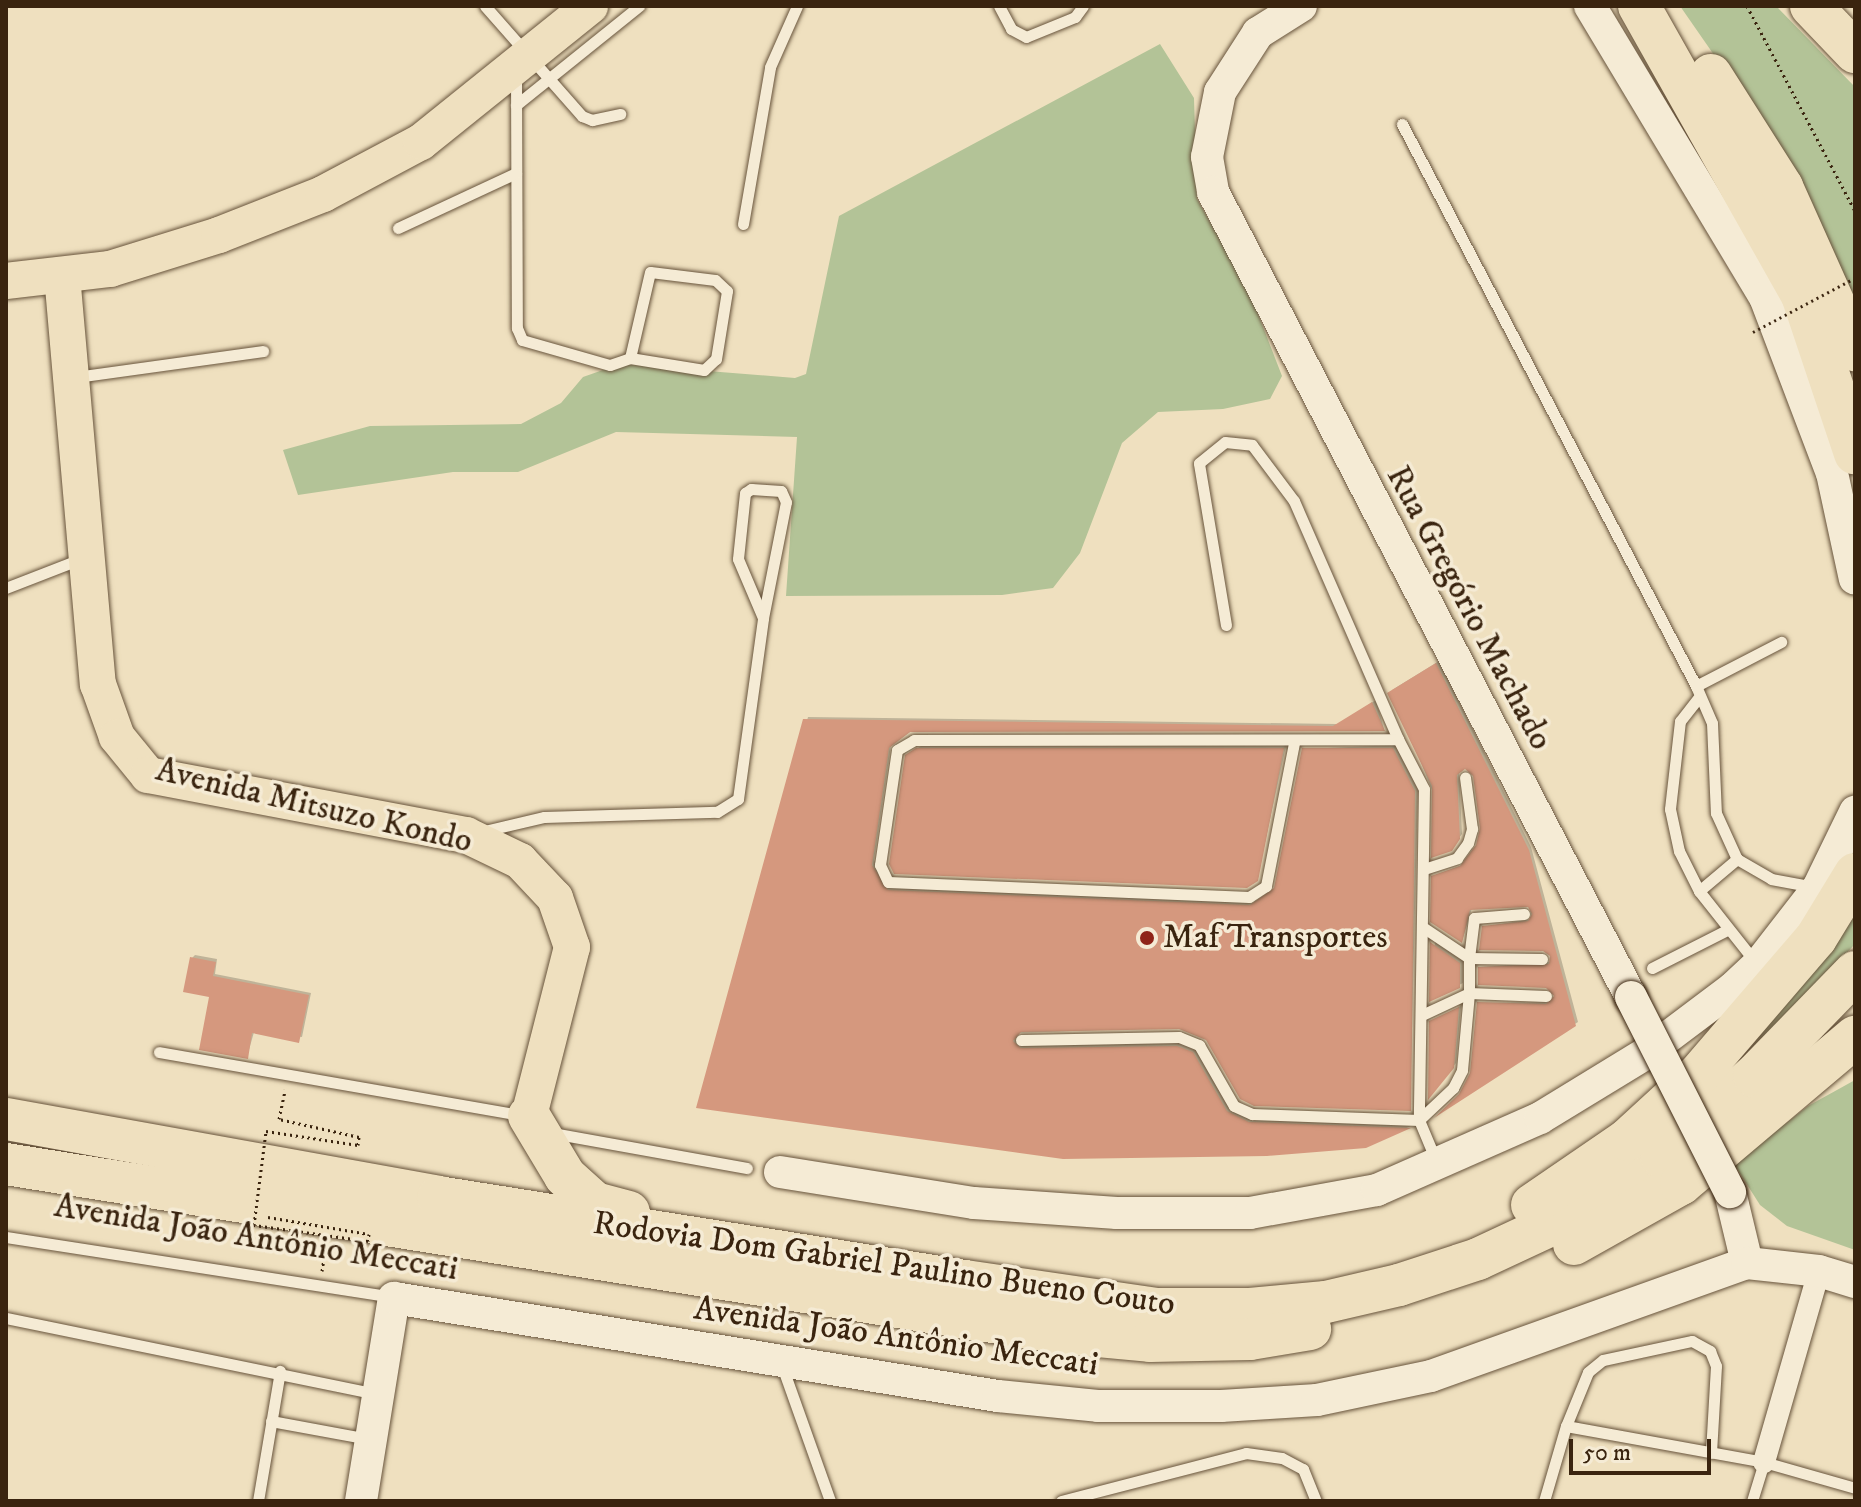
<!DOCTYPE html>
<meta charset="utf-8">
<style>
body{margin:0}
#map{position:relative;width:1861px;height:1507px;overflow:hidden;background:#efe0bf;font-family:"IM FELL DW Pica",serif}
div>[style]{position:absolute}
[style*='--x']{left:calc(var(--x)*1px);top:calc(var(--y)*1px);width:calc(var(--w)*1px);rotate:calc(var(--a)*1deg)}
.green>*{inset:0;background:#b3c397}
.shadow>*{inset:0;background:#0003}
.building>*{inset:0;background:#d5987e}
.path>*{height:3px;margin-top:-1.5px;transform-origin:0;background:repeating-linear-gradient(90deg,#3a240f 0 2px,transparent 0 6px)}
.roads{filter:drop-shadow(0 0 2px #67533b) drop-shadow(0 0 2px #67533b)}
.lane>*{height:11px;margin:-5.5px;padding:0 5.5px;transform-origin:5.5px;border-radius:5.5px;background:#f5ebd5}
.street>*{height:22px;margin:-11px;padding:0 11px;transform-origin:11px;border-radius:11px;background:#f5ebd5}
.secondary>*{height:32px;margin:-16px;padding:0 16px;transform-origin:16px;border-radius:16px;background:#f5ebd5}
.primary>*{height:36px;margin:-18px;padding:0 18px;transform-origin:18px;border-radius:18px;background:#efe0bf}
.highway>*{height:42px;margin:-21px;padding:0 21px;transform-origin:21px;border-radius:21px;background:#efe0bf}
.path-bridge>*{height:3px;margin-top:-1.5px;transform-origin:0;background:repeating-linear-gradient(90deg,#3a240f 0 2px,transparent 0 6px)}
.bridges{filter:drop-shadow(0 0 2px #3a240f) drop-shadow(0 0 2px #3a240f)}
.secondary-bridge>*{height:32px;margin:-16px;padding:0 16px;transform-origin:16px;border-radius:16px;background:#f5ebd5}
.dots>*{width:22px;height:22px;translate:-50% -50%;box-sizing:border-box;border:4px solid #f5ebd5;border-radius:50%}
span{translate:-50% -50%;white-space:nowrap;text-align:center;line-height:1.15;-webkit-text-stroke:7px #f5ebd5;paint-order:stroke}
.street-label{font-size:34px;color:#3a240f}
.poi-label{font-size:34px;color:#3a240f}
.left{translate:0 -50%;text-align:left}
.frame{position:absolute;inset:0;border:8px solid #3a240f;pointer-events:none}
.scale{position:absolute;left:1569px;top:1439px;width:142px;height:36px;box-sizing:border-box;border:4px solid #3a240f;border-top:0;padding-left:10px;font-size:24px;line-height:28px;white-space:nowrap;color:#3a240f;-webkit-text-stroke:6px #f5ebd5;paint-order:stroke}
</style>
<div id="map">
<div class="green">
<i style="clip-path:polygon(1680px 6px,1776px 6px,1855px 87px,1855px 317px,1730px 78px)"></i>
<i style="clip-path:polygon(1160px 44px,1194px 98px,1197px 199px,1249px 291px,1282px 376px,1270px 399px,1223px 409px,1158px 412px,1122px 443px,1080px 553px,1053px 588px,1002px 595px,786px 596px,797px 437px,616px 432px,518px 472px,453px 472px,298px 495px,283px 450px,370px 426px,521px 424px,561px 403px,583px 377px,620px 364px,795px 378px,806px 374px,839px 216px)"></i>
<i style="clip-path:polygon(1855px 893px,1855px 944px,1760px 1045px,1700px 1100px)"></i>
<i style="clip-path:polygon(1855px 1080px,1855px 1250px,1787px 1226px,1760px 1205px,1734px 1164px,1808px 1106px)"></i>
</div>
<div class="shadow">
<i style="clip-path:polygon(1439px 661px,1531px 847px,1578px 1022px,1461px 1095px,1472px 1074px,1479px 1003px,1551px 1002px,1557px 996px,1547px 986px,1480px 967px,1551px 962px,1552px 955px,1544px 949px,1483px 927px,1532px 919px,1529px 905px,1472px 908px,1462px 941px,1433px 876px,1465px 864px,1478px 846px,1482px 828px,1475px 775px,1465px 766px,1459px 770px,1462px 834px,1454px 845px,1392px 690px)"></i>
<i style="clip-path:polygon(1376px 700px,1384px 729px,913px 730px,891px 745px,874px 860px,887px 887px,1253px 903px,1276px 888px,1304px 749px,1396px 745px,1418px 787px,1410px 1109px,1182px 1027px,1015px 1033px,1024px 1046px,1181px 1043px,1196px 1049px,1230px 1108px,1255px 1120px,1411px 1126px,1365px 1146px,699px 1106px,808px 717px,1338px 724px)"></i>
<i style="clip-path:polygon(921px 746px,1286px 746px,1257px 879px,910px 753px)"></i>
<i style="clip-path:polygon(1435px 941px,1463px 959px,1463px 983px,1431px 999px)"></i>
<i style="clip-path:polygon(195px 955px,217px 959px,215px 974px,311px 993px,302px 1037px,254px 1032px,247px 1057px,192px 958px)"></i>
<i style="clip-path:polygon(1461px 1006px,1456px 1063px,1430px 1095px,1431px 1022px)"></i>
</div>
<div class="building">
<i style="clip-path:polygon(1436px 663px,1529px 850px,1576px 1026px,1434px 1118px,1459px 1094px,1470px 1073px,1477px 1002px,1546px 1004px,1554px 996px,1546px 988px,1478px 985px,1478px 967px,1549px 964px,1550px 956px,1543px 951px,1479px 950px,1482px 926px,1528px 921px,1532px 914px,1528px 907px,1470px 910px,1462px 943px,1430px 922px,1431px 876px,1460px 866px,1476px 845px,1480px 828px,1473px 776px,1465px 769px,1457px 775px,1460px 839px,1452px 851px,1431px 858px,1432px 786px,1387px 693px)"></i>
<i style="clip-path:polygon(1372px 702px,1385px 731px,910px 732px,889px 748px,872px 865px,888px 890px,1250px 905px,1274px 888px,1302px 748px,1393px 748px,1415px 791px,1411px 1111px,1254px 1106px,1240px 1099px,1206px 1040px,1179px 1029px,1021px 1032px,1013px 1041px,1021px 1048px,1177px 1046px,1193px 1052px,1227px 1111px,1249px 1122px,1411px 1128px,1366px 1148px,1267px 1156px,1063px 1159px,696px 1108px,803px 719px,1333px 726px)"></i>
<i style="clip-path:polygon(916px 748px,1284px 748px,1258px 881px,1247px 888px,894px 874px,889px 864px,905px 755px)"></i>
<i style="clip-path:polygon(1430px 942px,1460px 963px,1460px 988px,1429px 1002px)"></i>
<i style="clip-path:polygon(190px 957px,216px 962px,213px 976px,309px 995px,299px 1043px,252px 1033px,248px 1059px,199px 1050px,209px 997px,183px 992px)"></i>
<i style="clip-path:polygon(1459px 1007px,1454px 1068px,1428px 1100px,1429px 1021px)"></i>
</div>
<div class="path">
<i style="--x:1747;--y:6;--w:232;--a:62.2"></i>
<i style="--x:279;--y:1119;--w:30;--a:-78"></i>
<i style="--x:322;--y:1271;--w:24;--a:-81"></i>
</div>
<div class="roads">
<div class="lane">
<i style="--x:485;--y:6;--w:147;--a:48.6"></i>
<i style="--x:582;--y:116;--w:11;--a:22"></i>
<i style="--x:592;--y:120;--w:29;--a:-12"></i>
<i style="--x:999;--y:6;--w:26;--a:62"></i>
<i style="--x:1011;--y:29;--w:17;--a:28"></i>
<i style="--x:1026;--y:37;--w:53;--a:-22.2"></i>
<i style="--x:1075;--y:17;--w:14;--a:-54"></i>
<i style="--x:516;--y:76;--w:252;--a:89.8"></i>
<i style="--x:517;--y:328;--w:13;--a:67"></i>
<i style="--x:522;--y:340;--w:91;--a:15.9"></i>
<i style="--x:610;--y:365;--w:21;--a:-19"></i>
<i style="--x:630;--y:358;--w:75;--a:9.2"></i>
<i style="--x:704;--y:370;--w:16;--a:-43"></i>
<i style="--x:716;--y:359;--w:69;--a:-80.8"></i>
<i style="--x:727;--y:291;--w:16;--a:-137"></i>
<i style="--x:715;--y:280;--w:65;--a:-173"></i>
<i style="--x:650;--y:272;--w:88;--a:103.1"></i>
<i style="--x:516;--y:105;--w:158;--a:-38.8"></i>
<i style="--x:1402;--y:124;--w:634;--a:62.38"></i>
<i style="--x:1696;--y:686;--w:40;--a:66.6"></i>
<i style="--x:1712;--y:723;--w:90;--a:87.5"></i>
<i style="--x:1716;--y:813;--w:51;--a:65.5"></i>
<i style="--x:1737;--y:859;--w:39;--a:30"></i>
<i style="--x:1771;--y:879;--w:44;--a:10.5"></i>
<i style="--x:743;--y:224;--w:159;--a:-80.2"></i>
<i style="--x:770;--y:67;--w:67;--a:-66.1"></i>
<i style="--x:398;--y:228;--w:130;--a:-25"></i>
<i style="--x:76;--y:377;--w:189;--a:-7.9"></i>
<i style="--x:6;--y:588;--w:83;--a:-21.3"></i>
<i style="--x:1226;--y:625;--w:164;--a:-99.5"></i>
<i style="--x:1199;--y:463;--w:33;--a:-39"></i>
<i style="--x:1225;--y:442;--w:27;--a:6"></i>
<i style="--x:1252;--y:445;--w:70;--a:53.1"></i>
<i style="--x:1294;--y:501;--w:260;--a:66.4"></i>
<i style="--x:1696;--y:686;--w:96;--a:-27.4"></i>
<i style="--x:1699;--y:697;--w:31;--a:128"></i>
<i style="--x:1680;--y:721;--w:89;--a:96.5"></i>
<i style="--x:1670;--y:809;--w:43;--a:77.9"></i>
<i style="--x:1679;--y:851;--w:45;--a:63.4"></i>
<i style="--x:1699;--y:891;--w:92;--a:51.6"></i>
<i style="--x:1294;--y:743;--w:146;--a:101.1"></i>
<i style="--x:1266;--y:886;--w:20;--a:147"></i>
<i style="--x:1249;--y:897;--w:361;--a:-177.6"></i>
<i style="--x:888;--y:882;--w:19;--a:-115"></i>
<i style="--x:880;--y:865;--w:116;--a:-81.6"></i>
<i style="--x:897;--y:750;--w:20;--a:-30"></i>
<i style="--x:914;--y:740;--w:484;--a:-0.1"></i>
<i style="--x:1398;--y:739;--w:56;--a:62.5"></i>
<i style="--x:1424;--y:789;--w:331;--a:90.9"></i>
<i style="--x:480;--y:832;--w:66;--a:-13.2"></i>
<i style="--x:544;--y:817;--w:173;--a:-1.7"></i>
<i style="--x:717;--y:812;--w:25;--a:-32"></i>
<i style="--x:738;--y:799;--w:183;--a:-82.1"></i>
<i style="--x:763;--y:618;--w:118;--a:-78.8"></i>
<i style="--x:786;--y:502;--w:12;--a:-114"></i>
<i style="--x:781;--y:491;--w:30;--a:-176"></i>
<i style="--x:751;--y:489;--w:7;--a:146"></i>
<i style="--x:745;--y:493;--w:66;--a:96.1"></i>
<i style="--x:738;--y:559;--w:64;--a:67"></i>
<i style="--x:1424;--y:869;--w:35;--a:-18"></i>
<i style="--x:1457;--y:858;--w:19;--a:-54"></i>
<i style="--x:1468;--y:843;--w:15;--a:-74"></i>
<i style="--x:1472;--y:829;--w:52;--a:-97.7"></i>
<i style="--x:1699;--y:891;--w:50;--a:-40.1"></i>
<i style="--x:1524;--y:914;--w:50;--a:175.4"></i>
<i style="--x:1474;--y:918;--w:40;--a:97.1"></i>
<i style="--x:1469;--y:958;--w:73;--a:0.8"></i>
<i style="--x:1652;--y:968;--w:84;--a:-26.9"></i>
<i style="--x:1424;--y:1014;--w:50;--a:-25"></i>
<i style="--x:1469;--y:993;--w:35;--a:-90"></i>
<i style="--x:1469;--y:958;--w:54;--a:-146.3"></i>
<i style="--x:1021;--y:1040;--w:158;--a:-1.1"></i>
<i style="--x:1179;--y:1037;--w:22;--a:22"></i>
<i style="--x:1199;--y:1045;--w:70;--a:60.2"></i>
<i style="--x:1234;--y:1106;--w:20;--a:24"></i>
<i style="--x:1252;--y:1114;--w:167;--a:2.1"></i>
<i style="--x:1419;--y:1120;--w:47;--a:67.3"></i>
<i style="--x:159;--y:1052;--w:366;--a:9.9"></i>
<i style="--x:1419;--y:1120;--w:47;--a:-43.3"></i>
<i style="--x:1453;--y:1088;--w:20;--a:-63"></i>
<i style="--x:1462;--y:1070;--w:77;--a:-84.8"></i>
<i style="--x:1469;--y:993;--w:77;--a:2.2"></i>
<i style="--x:552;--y:1133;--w:198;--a:10.2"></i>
<i style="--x:6;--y:1237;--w:392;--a:8.8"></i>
<i style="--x:6;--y:1318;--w:379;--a:11.6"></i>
<i style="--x:782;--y:1366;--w:143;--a:70.4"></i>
<i style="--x:271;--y:1421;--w:100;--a:10.4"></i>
<i style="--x:1566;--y:1426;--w:58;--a:-67.8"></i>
<i style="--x:1588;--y:1372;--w:19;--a:-39"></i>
<i style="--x:1603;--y:1360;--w:91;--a:-12.1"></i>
<i style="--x:1692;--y:1341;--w:21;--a:29"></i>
<i style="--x:1710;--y:1351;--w:16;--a:68"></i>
<i style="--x:1716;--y:1366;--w:87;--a:93.3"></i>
<i style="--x:258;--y:1501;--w:132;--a:-80.4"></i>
<i style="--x:1061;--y:1501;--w:191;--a:-14.5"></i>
<i style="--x:1246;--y:1453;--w:36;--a:8"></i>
<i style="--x:1282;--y:1458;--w:24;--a:28"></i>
<i style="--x:1303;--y:1469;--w:35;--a:68"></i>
<i style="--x:1544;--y:1501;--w:78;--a:-73.7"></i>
<i style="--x:1566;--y:1426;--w:201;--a:10.3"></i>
<i style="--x:1764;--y:1462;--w:95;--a:15.9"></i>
<i style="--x:1752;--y:1501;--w:41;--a:-72.9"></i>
</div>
<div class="street">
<i style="--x:1764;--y:1462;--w:199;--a:-73.9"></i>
</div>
<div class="secondary">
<i style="--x:1301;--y:6;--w:51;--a:147.9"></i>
<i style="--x:1258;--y:33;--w:70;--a:122.8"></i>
<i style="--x:1220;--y:92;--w:66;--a:101.3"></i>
<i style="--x:1207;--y:157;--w:36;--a:80"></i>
<i style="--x:1213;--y:192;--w:907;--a:62.56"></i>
<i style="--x:1590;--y:6;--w:340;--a:59"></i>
<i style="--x:1765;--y:297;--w:188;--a:69.2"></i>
<i style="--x:1832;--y:473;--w:108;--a:77.8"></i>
<i style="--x:780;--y:1172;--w:196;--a:9.1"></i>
<i style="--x:974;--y:1203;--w:143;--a:4"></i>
<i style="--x:1117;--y:1213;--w:133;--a:0"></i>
<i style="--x:1250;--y:1213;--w:129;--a:-10.3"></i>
<i style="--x:1377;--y:1190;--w:178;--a:-23.8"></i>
<i style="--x:1540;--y:1118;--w:127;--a:-31.4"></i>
<i style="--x:1648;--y:1052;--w:106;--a:-37"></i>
<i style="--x:1733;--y:988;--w:34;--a:-43"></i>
<i style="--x:1758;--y:965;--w:98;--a:-52.1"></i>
<i style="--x:1818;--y:888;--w:85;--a:-64"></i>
<i style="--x:1730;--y:1192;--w:73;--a:76.5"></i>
<i style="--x:361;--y:1501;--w:206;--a:-80.8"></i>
<i style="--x:394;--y:1298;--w:612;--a:9.22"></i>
<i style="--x:998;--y:1396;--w:100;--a:5.7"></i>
<i style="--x:1098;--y:1406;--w:123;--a:0"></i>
<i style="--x:1221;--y:1406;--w:96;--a:-3.6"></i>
<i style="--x:1317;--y:1400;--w:116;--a:-11.9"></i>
<i style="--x:1431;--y:1376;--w:336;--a:-19.7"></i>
<i style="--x:1747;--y:1263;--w:72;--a:6.3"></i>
<i style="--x:1819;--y:1271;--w:38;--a:17"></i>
</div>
<div class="primary">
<i style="--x:62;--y:275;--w:411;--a:85"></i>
<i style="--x:98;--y:684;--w:56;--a:70.3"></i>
<i style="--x:117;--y:737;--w:49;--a:50.8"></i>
<i style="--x:148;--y:775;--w:324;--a:10.7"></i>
<i style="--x:466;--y:835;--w:60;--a:25.7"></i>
<i style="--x:520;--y:861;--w:51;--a:46.6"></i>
<i style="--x:555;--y:898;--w:52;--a:70.9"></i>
<i style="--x:572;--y:947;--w:174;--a:104.3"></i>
<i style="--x:6;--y:281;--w:105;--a:-6.6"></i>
<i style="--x:110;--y:269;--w:114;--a:-17.3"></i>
<i style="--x:219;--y:235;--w:112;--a:-21.5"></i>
<i style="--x:323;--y:194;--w:111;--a:-28"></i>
<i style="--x:421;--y:142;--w:217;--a:-38.8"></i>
</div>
<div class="highway">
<i style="--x:1639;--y:6;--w:332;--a:60.6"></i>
<i style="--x:1802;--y:295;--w:167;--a:71.5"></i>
<i style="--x:1811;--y:6;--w:64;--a:46.3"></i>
<i style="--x:1711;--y:75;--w:133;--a:57.6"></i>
<i style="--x:1782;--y:187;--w:179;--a:65.9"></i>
<i style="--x:529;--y:1116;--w:70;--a:59"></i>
<i style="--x:565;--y:1176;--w:40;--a:42"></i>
<i style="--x:595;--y:1203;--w:35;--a:15"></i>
<i style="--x:6;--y:1119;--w:439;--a:10.2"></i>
<i style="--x:438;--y:1197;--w:534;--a:9.06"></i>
<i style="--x:965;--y:1281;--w:194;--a:8.3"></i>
<i style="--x:1157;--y:1309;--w:93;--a:0"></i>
<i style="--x:1250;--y:1309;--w:76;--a:-5.3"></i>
<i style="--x:1326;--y:1302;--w:75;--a:-13.1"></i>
<i style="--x:1399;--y:1285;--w:83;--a:-18.2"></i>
<i style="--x:1478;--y:1259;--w:97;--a:-25"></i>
<i style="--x:1566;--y:1218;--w:113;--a:-32.7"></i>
<i style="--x:1661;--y:1157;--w:123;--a:-41.1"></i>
<i style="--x:1754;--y:1076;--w:145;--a:-45.8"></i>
<i style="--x:6;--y:1164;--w:1062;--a:9.1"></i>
<i style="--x:1055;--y:1332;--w:95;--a:5.4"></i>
<i style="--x:1150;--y:1341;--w:100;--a:-1.1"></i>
<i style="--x:1250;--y:1339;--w:61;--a:-9.5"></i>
<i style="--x:1532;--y:1205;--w:115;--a:-34.4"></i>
<i style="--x:1627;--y:1140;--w:98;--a:-42.5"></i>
<i style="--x:1699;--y:1074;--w:179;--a:-49.3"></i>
<i style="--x:1816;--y:938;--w:75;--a:-58.6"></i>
<i style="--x:1574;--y:1244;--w:123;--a:-29.3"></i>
<i style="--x:1681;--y:1184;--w:228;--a:-40.2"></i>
</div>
</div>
<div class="path-bridge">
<i style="--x:1753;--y:332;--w:115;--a:-27.9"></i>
<i style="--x:268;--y:1217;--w:102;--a:9.6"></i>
<i style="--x:369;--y:1234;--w:7;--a:98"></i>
<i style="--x:368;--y:1241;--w:115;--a:-172"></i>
<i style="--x:254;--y:1225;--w:95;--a:-82.7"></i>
<i style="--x:266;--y:1131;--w:93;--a:8.7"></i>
<i style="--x:358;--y:1145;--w:8;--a:-83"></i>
<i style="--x:359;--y:1137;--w:82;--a:-167.3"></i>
</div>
<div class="bridges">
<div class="secondary-bridge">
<i style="--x:1631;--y:997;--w:219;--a:63.1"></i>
</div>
</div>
<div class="dots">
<i style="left:1147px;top:938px;background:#8f2418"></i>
</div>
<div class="street-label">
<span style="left:1469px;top:608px;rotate:62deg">Rua Gregório Machado</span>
<span style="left:314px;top:806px;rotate:13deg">Avenida Mitsuzo Kondo</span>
<span style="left:256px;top:1238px;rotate:9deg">Avenida João Antônio Meccati</span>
<span style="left:884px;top:1264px;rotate:8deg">Rodovia Dom Gabriel Paulino Bueno Couto</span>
<span style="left:896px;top:1337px;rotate:8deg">Avenida João Antônio Meccati</span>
</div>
<div class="poi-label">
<span class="left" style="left:1163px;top:938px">Maf Transportes</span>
</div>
<div class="frame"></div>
<div class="scale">50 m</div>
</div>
